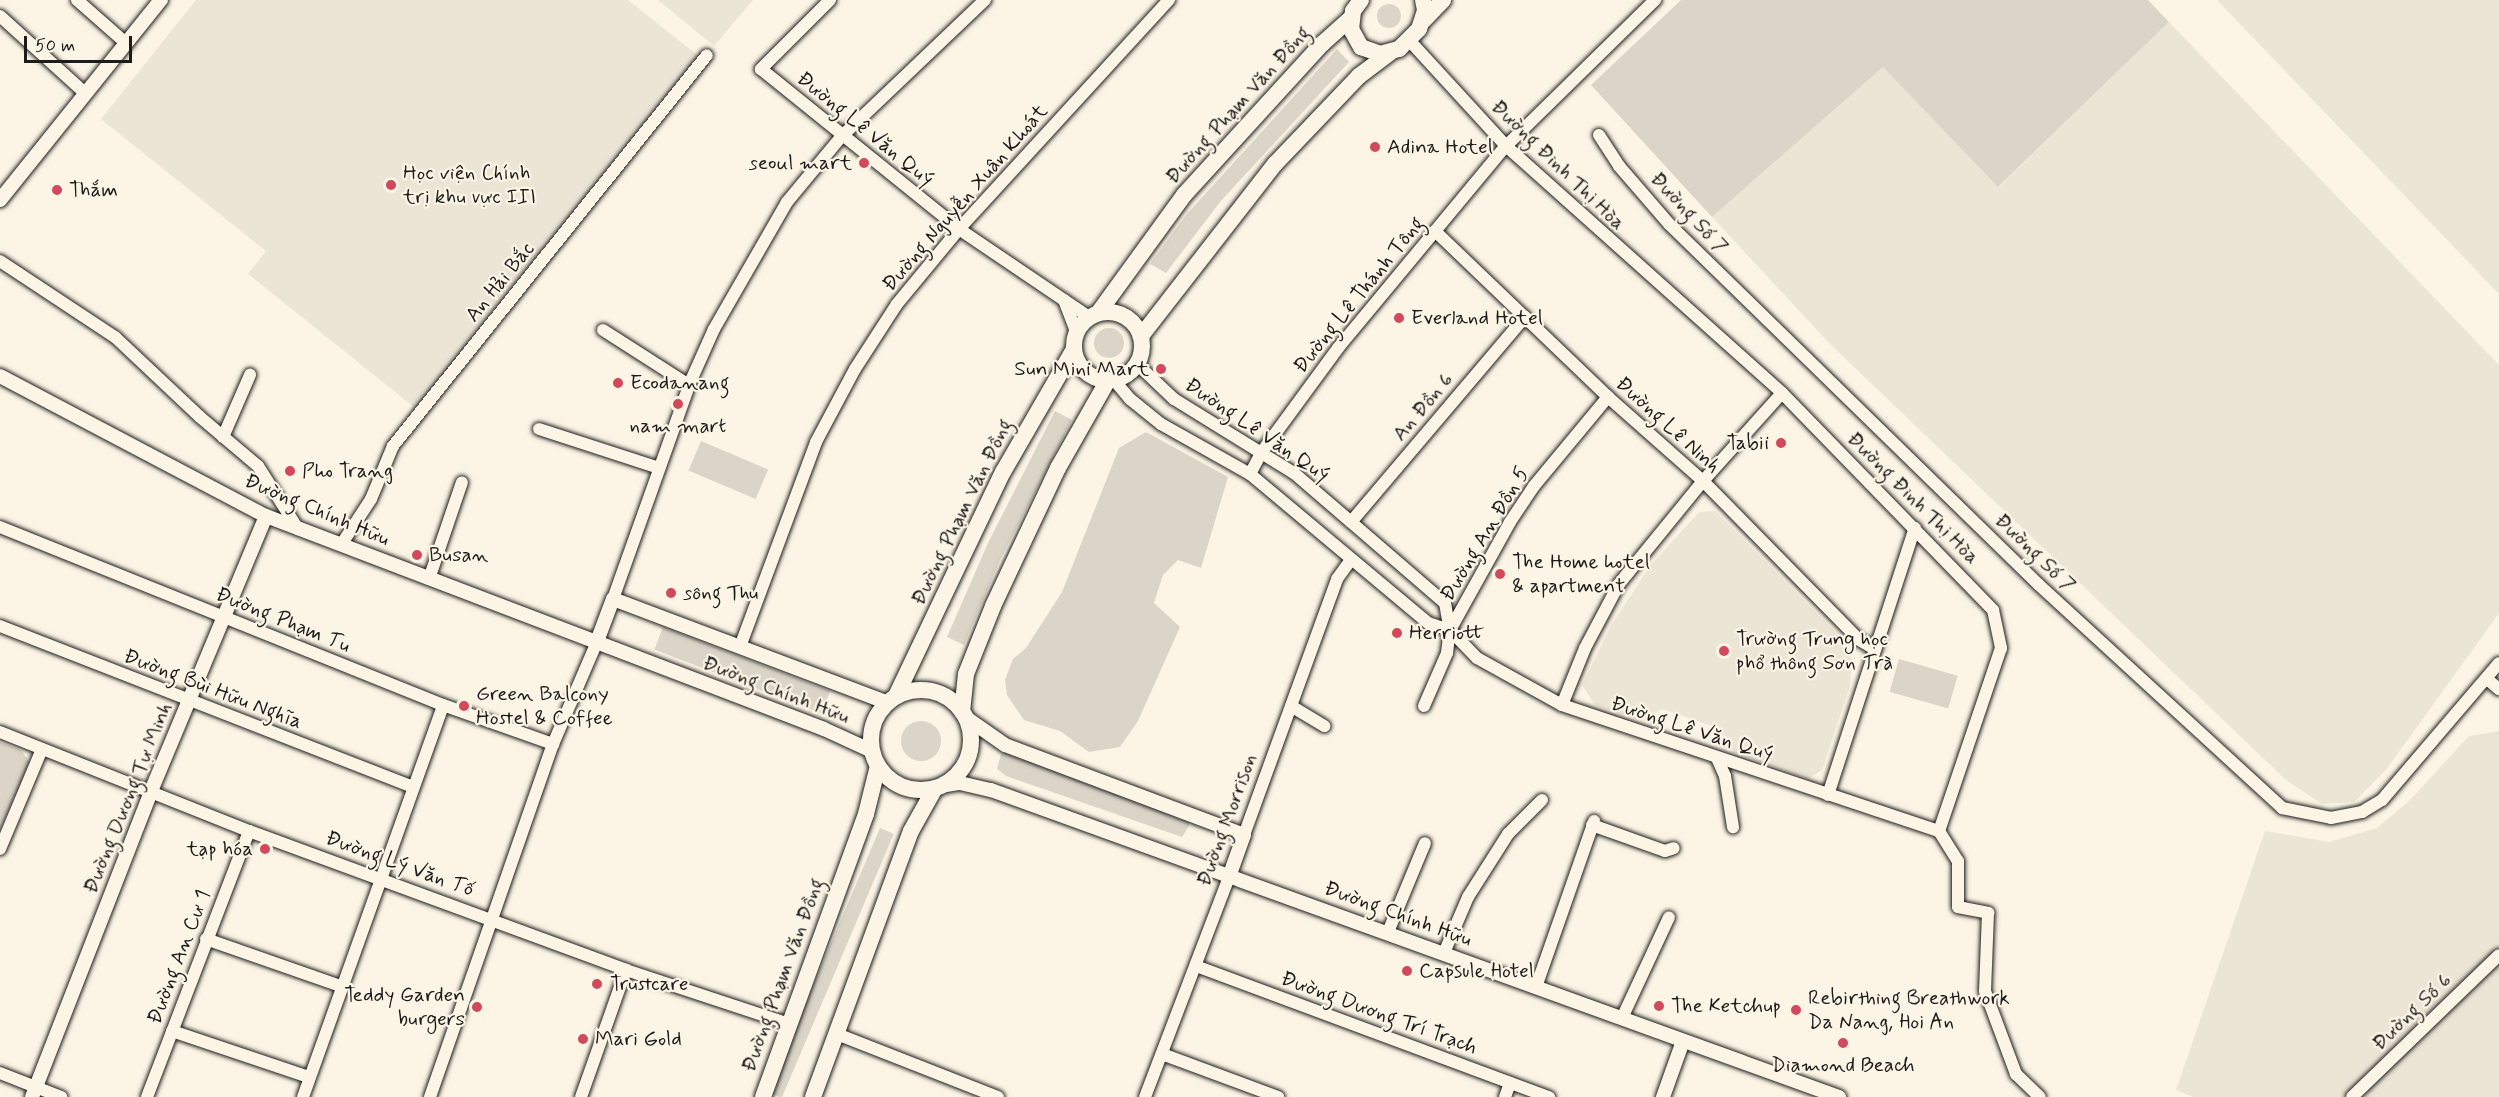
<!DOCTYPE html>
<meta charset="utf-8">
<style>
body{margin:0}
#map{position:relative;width:2499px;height:1097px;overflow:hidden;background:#fcf5e5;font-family:Mynerve,sans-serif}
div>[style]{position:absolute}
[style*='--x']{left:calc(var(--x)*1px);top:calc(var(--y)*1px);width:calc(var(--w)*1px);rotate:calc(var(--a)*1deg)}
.built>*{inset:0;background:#ebe5d6}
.green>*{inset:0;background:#dbd5c8;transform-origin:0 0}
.round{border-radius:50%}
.roads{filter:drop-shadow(0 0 2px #1c1c1c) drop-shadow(0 0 2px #1c1c1c)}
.minor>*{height:12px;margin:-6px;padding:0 6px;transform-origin:6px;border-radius:6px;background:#fcf5e5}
.tertiary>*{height:14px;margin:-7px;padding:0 7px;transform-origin:7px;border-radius:7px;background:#fcf5e5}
.secondary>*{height:16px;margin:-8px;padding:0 8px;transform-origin:8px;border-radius:8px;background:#fcf5e5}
.secondary>.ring{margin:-8px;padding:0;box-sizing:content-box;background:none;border:16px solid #fcf5e5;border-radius:50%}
.dots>*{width:16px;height:16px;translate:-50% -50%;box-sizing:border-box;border:3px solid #fcf5e5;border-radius:50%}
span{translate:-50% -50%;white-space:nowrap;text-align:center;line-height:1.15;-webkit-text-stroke:4.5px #fcf5e5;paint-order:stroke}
.street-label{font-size:21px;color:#1c1c1c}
.poi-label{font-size:21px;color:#1c1c1c}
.left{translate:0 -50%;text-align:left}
.right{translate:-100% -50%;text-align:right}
.scale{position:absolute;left:24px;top:36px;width:108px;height:27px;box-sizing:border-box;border:3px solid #1c1c1c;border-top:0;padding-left:8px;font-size:18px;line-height:21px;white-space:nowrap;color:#1c1c1c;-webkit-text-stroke:4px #fcf5e5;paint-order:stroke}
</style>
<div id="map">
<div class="built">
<i style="clip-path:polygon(196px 0,628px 0,701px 58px,419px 411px,248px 274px,266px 251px,101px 119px)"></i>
<i style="clip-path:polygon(658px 0,753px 0,714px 46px)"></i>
<i style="clip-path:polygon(2217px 0,2499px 0,2499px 294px)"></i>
<i style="clip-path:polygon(2169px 22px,2499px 365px,2499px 613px,2386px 770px,2354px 802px,2322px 804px,2286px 780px,1830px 344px,1712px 217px,1883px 67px,1999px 187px)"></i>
<i style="clip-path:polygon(1715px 511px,1845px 642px,1852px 660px,1850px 686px,1822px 770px,1808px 779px,1735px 753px,1717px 728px,1663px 709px,1639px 720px,1595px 705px,1582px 685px,1612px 624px,1650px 566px,1699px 512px)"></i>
<i style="clip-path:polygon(2499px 731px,2499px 1097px,2193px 1097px,2176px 1090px,2265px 831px,2329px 842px,2377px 828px,2410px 800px,2469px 736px)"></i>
</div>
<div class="green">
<i style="clip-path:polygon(1681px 0,2148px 0,2169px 22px,1998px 187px,1883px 67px,1712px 217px,1591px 85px)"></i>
<i class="round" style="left:1377px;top:4px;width:24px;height:24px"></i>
<i style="clip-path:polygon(1337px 49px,1349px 62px,1220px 202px,1166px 273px,1150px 264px,1187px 214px)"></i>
<i class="round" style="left:1094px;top:328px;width:30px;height:30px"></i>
<i style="clip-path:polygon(1055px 411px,1072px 420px,1000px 560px,964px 645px,947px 637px,988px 543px)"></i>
<i style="clip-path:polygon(1146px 432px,1228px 477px,1201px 568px,1178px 560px,1163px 575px,1154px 603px,1180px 627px,1138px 721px,1120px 747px,1089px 752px,1060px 731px,1024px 720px,1007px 695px,1005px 680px,1013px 659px,1026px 648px,1062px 592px,1119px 448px)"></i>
<i style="left:701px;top:441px;width:73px;height:32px;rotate:23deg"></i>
<i style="left:663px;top:627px;width:179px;height:24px;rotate:21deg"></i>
<i style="left:1899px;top:659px;width:61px;height:34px;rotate:16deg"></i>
<i class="round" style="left:901px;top:721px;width:40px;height:40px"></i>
<i style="clip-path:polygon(0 742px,21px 750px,30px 763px,0 829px)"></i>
<i style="clip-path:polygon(1007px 751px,1189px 818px,1189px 826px,1182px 837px,1006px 776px,997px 769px,1001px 754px)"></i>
<i style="left:880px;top:828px;width:15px;height:287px;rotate:23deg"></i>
</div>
<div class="roads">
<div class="minor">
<i style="--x:77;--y:0;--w:65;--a:41.3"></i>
<i style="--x:830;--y:0;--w:98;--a:135"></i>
<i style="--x:761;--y:69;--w:255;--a:38.9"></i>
<i style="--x:959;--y:229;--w:157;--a:34.1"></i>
<i style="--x:0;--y:16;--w:115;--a:42.2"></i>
<i style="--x:1409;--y:40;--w:144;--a:47.5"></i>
<i style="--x:1506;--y:146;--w:370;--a:41.8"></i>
<i style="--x:1782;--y:393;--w:303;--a:45.8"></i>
<i style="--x:1993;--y:610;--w:39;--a:78"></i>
<i style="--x:2001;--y:648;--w:193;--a:108.7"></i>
<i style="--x:1939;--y:831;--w:36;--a:58"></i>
<i style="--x:1958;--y:861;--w:46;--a:90"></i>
<i style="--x:1958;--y:907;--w:31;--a:11"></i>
<i style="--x:1988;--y:913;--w:78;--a:92.2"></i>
<i style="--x:1985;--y:991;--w:89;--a:69.5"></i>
<i style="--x:2016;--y:1074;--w:33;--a:44"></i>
<i style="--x:1599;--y:135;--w:37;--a:57"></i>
<i style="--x:1619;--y:166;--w:77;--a:49.2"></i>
<i style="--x:1669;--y:224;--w:517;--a:44.29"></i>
<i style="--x:2039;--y:585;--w:330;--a:42.5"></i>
<i style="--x:2282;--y:808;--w:50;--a:11.5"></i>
<i style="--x:2331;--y:818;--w:32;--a:-11"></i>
<i style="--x:2362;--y:812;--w:23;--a:-31"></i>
<i style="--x:2382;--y:800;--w:180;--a:-49.5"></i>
<i style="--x:1435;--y:231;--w:240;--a:43.8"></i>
<i style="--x:1608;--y:397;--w:127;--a:41.5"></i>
<i style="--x:1703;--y:481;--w:221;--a:45.5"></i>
<i style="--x:1858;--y:639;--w:17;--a:31"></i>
<i style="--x:0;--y:261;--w:138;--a:33.5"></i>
<i style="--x:115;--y:337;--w:117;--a:43.3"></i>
<i style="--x:200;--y:417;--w:76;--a:40.2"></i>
<i style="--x:258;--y:466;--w:75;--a:57.6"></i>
<i style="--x:1064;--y:300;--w:34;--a:69"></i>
<i style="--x:603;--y:330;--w:102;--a:32.6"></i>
<i style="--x:1137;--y:364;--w:51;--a:43.4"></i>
<i style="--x:1174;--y:399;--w:141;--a:31.7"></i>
<i style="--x:1294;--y:473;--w:75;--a:40.7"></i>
<i style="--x:1351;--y:522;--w:124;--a:40.8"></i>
<i style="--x:1445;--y:603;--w:27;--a:80"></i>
<i style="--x:1114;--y:380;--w:25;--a:50"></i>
<i style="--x:1130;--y:399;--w:40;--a:39"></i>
<i style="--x:1161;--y:424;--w:102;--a:29.3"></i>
<i style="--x:1250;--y:474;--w:232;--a:39.9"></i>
<i style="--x:1428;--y:623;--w:23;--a:18"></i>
<i style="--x:1450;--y:630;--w:39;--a:46"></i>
<i style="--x:1477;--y:658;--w:97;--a:28.9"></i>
<i style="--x:1562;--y:705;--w:397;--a:18.5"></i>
<i style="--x:539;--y:429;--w:126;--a:18"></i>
<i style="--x:223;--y:437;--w:68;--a:-66.5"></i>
<i style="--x:1250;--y:474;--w:24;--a:-62"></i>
<i style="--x:1261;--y:453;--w:130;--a:-53.7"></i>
<i style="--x:1338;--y:348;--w:263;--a:-50.3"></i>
<i style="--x:1506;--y:146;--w:209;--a:-44.4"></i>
<i style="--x:1351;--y:522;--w:269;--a:-49.7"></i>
<i style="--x:0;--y:527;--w:477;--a:21.9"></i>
<i style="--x:443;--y:705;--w:117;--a:19.5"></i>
<i style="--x:341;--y:545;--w:55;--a:-56.9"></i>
<i style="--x:371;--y:499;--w:57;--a:-67.5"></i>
<i style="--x:393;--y:446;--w:501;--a:-51.23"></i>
<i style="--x:429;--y:579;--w:102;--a:-71.2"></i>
<i style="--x:613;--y:599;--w:227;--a:-70.4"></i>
<i style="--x:689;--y:385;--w:61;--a:-65.9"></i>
<i style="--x:714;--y:329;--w:146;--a:-60.1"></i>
<i style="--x:787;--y:202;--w:85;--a:-50.3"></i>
<i style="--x:841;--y:137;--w:199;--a:-43.6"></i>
<i style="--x:0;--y:626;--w:443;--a:21.3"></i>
<i style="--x:741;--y:644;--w:215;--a:-69.6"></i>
<i style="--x:816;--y:442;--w:83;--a:-61.9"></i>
<i style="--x:855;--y:369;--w:77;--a:-57.1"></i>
<i style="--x:897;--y:304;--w:97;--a:-50.4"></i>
<i style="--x:959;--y:229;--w:311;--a:-47.5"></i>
<i style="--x:2487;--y:679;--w:16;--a:40"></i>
<i style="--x:1562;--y:705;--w:61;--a:-68"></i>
<i style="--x:1585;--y:648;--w:72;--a:-62"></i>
<i style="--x:1619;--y:584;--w:133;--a:-50.8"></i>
<i style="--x:1703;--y:481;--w:118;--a:-48.1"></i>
<i style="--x:1291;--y:706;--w:39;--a:31"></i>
<i style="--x:1424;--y:706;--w:58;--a:-66.5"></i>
<i style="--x:1447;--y:653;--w:23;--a:-83"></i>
<i style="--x:1450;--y:630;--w:124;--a:-60.9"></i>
<i style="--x:1510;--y:522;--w:43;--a:-56.3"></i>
<i style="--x:1534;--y:486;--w:116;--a:-50.3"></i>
<i style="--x:0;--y:732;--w:268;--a:21.7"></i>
<i style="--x:249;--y:831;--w:402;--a:20.2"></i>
<i style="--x:626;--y:970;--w:172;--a:18.3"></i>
<i style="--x:1717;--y:758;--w:20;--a:66"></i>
<i style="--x:1725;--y:776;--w:52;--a:81.1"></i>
<i style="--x:1828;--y:795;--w:281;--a:-72"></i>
<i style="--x:1592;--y:825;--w:77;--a:19.6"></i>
<i style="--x:1665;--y:851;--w:9;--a:-18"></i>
<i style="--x:1244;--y:835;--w:272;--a:-70"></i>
<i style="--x:1337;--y:579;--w:24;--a:-54"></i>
<i style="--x:0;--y:849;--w:108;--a:-67.2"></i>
<i style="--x:1388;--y:932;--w:96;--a:-67.4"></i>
<i style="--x:206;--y:939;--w:142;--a:19.3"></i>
<i style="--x:1444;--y:953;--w:61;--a:-66.8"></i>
<i style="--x:1468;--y:897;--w:75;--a:-57.6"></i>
<i style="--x:1508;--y:834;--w:48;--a:-45"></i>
<i style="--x:1196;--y:966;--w:377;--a:20.4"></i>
<i style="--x:1536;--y:987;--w:176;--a:-70.7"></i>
<i style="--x:1622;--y:1018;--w:111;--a:-65"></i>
<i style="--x:172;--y:1031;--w:145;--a:18.6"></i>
<i style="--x:837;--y:1034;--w:173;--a:21.4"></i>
<i style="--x:1162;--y:1054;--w:124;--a:20.3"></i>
<i style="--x:0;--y:1073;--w:66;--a:21.5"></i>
<i style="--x:147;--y:1097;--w:285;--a:-69"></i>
<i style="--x:303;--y:1097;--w:416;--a:-70.3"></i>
<i style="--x:430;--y:1097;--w:374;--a:-70.8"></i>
<i style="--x:553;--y:744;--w:109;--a:-66.7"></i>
<i style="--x:581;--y:1097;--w:135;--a:-70.5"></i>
<i style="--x:1145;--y:1097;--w:239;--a:-69.1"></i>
<i style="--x:1505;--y:1097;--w:15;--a:-70"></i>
<i style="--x:2352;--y:1097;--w:204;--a:-44"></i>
</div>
<div class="tertiary">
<i style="--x:0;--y:200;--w:257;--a:-51.2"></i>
<i style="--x:0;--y:376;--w:301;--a:27.8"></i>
<i style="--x:266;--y:516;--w:597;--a:20.89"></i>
<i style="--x:824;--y:729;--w:53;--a:24.6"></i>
<i style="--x:596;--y:644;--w:48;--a:-69.3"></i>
<i style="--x:613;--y:599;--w:294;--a:20.7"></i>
<i style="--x:965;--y:717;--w:49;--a:35"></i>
<i style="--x:1005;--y:745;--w:255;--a:20.6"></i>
<i style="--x:1244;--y:835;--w:41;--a:109.7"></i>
<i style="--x:940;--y:786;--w:20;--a:-9"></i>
<i style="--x:960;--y:783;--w:32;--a:13"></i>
<i style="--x:991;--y:790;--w:902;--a:19.9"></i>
<i style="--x:32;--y:1097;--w:328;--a:-68.7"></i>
<i style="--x:151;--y:791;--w:298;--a:-67.3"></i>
<i style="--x:1663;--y:1097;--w:59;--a:-70.3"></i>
</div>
<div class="secondary">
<i style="--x:1361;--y:0;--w:14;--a:126"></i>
<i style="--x:1353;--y:11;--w:18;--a:96"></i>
<i style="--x:1351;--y:29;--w:21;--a:61"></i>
<i style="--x:1361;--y:47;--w:20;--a:20"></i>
<i style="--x:1380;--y:54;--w:20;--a:-15"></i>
<i style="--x:1399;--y:49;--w:28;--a:-45"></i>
<i style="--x:1419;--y:29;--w:20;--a:-72"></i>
<i style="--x:1425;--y:10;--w:10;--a:-101"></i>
<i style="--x:1423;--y:21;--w:29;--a:-46"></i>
<i class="ring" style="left:1074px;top:312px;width:52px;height:52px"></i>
<i style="--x:1099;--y:312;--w:145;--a:-54"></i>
<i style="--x:1184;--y:195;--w:205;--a:-47.6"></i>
<i style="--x:1322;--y:44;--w:38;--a:-42"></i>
<i style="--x:1141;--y:336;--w:218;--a:-52.1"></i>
<i style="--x:1275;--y:164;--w:122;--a:-46.3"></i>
<i style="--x:1359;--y:76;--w:39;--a:-37"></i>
<i class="ring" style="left:871px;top:690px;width:84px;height:84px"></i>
<i style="--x:896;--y:696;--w:248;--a:-64.5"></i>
<i style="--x:1003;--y:472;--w:140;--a:-60"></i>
<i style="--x:962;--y:712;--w:38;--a:-84"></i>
<i style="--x:966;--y:674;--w:73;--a:-68.3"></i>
<i style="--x:993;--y:606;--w:153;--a:-64.8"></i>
<i style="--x:1058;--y:468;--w:101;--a:-60.4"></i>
<i style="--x:763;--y:1097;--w:301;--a:-70"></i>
<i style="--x:866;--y:814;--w:49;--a:-76"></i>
<i style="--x:813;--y:1097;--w:283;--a:-69.8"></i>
<i style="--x:911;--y:831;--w:49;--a:-60.8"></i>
</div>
</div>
<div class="dots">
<i style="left:1375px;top:147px;background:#d1495b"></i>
<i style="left:864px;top:163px;background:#d1495b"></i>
<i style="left:391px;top:185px;background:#d1495b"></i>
<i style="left:57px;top:190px;background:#d1495b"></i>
<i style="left:1399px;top:318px;background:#d1495b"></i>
<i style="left:1161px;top:369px;background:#d1495b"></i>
<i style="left:618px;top:383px;background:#d1495b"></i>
<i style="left:678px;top:404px;background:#d1495b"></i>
<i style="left:1781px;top:443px;background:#d1495b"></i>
<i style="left:290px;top:471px;background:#d1495b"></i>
<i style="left:417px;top:555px;background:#d1495b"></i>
<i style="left:1500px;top:574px;background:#d1495b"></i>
<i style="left:671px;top:593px;background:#d1495b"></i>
<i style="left:1397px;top:633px;background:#d1495b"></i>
<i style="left:1724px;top:651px;background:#d1495b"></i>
<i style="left:464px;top:706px;background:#d1495b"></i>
<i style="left:265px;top:849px;background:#d1495b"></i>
<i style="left:1407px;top:971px;background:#d1495b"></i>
<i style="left:597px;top:984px;background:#d1495b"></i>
<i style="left:1659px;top:1006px;background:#d1495b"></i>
<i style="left:477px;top:1007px;background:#d1495b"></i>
<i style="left:1796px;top:1010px;background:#d1495b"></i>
<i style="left:583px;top:1039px;background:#d1495b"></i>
<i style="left:1843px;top:1043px;background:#d1495b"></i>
</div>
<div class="street-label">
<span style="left:1238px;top:105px;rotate:-48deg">Đường Phạm Văn Đồng</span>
<span style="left:865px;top:129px;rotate:39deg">Đường Lê Văn Quý</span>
<span style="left:1558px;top:165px;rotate:44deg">Đường Đinh Thị Hòa</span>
<span style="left:965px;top:198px;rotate:-49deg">Đường Nguyễn Xuân Khoát</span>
<span style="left:1689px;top:213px;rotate:47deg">Đường Số 7</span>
<span style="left:500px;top:282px;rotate:-51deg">An Hải Bắc</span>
<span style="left:1359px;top:295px;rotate:-51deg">Đường Lê Thánh Tông</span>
<span style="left:1423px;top:407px;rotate:-50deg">An Đồn 6</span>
<span style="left:1668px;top:425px;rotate:42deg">Đường Lê Ninh</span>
<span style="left:1257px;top:430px;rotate:34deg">Đường Lê Văn Quý</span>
<span style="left:1913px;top:498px;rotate:45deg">Đường Đinh Thị Hòa</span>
<span style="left:317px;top:510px;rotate:23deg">Đường Chính Hữu</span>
<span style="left:962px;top:512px;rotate:-64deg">Đường Phạm Văn Đồng</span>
<span style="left:1485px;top:534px;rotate:-59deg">Đường An Đồn 5</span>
<span style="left:2035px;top:553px;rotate:44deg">Đường Số 7</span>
<span style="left:283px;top:620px;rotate:22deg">Đường Phạm Tu</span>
<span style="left:213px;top:689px;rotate:21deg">Đường Bùi Hữu Nghĩa</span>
<span style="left:776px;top:690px;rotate:21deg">Đường Chính Hữu</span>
<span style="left:1692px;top:729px;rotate:18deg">Đường Lê Văn Quý</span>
<span style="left:128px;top:798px;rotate:-68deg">Đường Dương Tự Minh</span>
<span style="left:1227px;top:820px;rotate:-70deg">Đường Morrison</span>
<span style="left:400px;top:864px;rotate:20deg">Đường Lý Văn Tố</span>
<span style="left:1398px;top:914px;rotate:20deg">Đường Chính Hữu</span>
<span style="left:179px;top:957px;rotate:-69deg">Đường An Cư 1</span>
<span style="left:783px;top:975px;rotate:-70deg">Đường Phạm Văn Đồng</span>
<span style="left:2412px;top:1012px;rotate:-44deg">Đường Số 6</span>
<span style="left:1379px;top:1013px;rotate:20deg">Đường Dương Trí Trạch</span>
</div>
<div class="poi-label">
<span class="left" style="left:1387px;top:147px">Adina Hotel</span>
<span class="right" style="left:852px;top:163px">seoul mart</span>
<span class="left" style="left:403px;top:185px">Học viện Chính<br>trị khu vực III</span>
<span class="left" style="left:69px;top:190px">Thắm</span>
<span class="left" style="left:1411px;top:318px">Everland Hotel</span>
<span class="right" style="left:1149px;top:369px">Sun Mini Mart</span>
<span class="left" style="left:630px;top:383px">Ecodanang</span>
<span style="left:678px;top:426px">nam mart</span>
<span class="right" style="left:1769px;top:443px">Tabii</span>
<span class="left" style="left:302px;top:471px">Pho Trang</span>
<span class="left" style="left:429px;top:555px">Busan</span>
<span class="left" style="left:1512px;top:574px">The Home hotel<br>&amp; apartment</span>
<span class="left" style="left:683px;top:593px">sông Thu</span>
<span class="left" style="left:1409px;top:633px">Herriott</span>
<span class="left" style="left:1736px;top:651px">Trường Trung học<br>phổ thông Sơn Trà</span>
<span class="left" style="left:476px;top:706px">Green Balcony<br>Hostel &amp; Coffee</span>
<span class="right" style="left:253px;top:849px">tạp hóa</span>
<span class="left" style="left:1419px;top:971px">Capsule Hotel</span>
<span class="left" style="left:610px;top:984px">Trustcare</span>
<span class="right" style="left:465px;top:1007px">Teddy Garden<br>burgers</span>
<span class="left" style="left:1808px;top:1010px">Rebirthing Breathwork<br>Da Nang, Hoi An</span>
<span class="left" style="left:1671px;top:1006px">The Ketchup</span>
<span class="left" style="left:595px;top:1039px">Mari Gold</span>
<span style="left:1843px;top:1065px">Diamond Beach</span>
</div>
<div class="scale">50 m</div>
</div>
